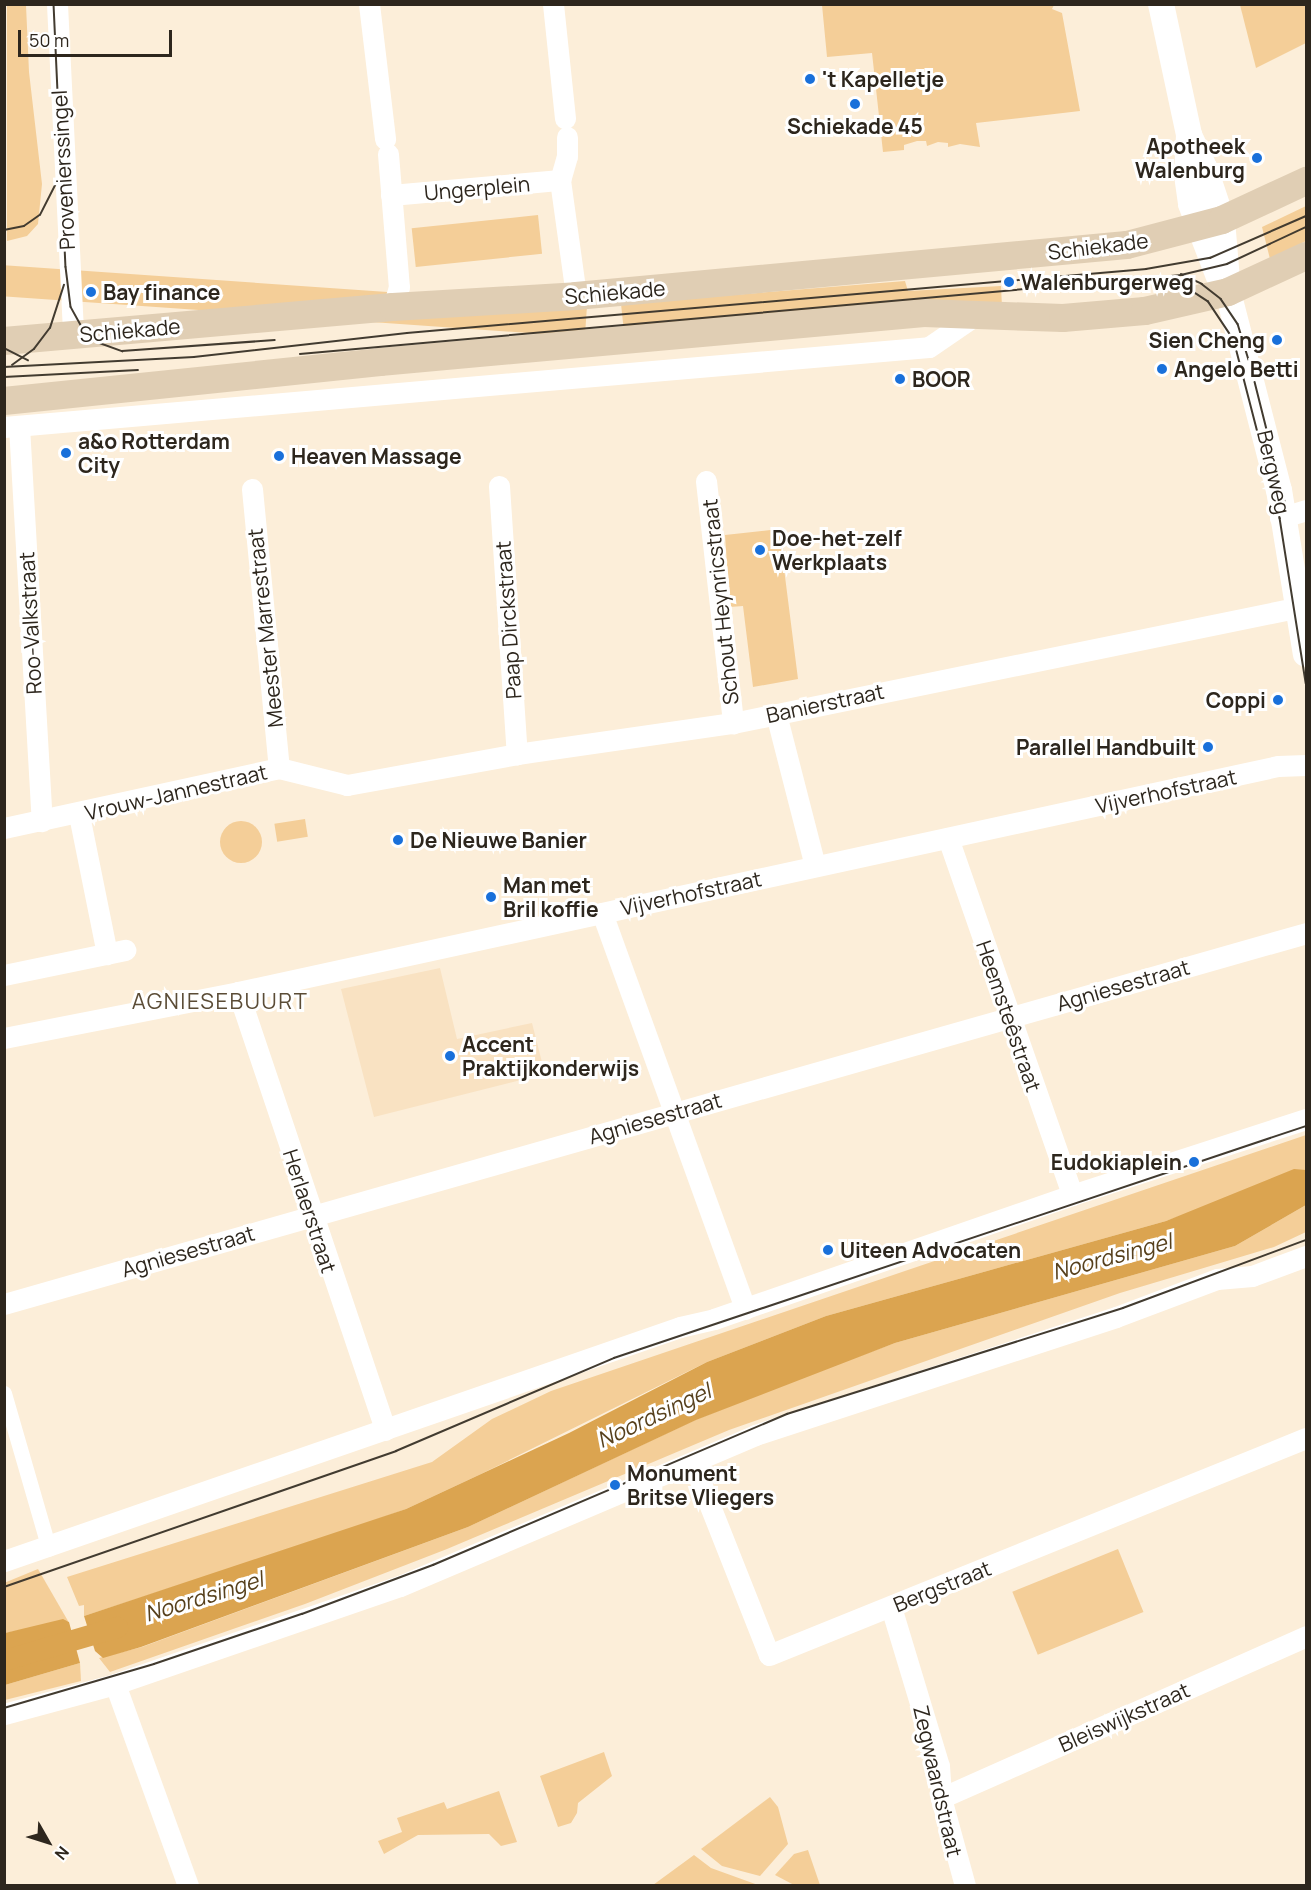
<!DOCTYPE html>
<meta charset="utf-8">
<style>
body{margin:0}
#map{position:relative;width:1311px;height:1890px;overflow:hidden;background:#fceed9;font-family:Manrope,sans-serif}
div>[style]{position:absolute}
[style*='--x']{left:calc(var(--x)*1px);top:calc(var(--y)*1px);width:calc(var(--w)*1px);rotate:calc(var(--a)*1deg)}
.built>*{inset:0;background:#f9e2c2}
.green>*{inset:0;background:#f4ce98;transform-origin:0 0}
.round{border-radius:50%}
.water>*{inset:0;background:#dba450}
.canal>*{height:21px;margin:-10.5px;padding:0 10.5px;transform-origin:10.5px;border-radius:10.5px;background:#dba450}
.pedestrian>*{height:15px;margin:-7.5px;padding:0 7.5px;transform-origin:7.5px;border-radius:7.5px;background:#fff}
.minor>*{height:21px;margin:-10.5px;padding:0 10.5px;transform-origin:10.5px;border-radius:10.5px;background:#fff}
.tertiary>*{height:26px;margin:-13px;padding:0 13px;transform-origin:13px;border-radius:13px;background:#fff}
.secondary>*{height:28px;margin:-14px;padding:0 14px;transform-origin:14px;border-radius:14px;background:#e0ceb4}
.tram>*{height:1.5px;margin:-0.75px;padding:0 0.75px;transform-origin:0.75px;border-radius:0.75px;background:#423b30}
.dots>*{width:16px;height:16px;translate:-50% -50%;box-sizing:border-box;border:3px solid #fff;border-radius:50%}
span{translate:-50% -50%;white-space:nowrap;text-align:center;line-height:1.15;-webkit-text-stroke:6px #fff;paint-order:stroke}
.poi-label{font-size:21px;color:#2d261d;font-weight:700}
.left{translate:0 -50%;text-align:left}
.right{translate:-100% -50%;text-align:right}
.street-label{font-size:21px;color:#2d261d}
.neighbourhood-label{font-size:22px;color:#5b4c36;letter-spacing:1.5px}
.water-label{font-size:22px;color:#57401c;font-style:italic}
.frame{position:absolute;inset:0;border:6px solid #2d261d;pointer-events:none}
.north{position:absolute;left:18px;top:1812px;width:60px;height:60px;-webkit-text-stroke:4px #fff;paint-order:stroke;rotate:129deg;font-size:16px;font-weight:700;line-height:24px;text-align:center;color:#2d261d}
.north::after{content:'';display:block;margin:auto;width:21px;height:27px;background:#2d261d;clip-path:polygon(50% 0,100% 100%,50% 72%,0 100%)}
.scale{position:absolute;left:18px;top:30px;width:154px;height:27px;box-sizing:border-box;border:3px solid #2d261d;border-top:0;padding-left:8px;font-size:18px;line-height:21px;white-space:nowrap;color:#2d261d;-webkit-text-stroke:4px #fff;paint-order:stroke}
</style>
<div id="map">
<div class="built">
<i style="clip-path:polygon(440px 968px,457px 1039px,532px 1023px,545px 1074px,374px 1117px,341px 989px)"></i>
</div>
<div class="green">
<i style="clip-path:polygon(7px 5px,26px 5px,29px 72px,42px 184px,38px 224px,27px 236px,7px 241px)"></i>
<i style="clip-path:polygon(822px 5px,1054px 5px,1052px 9px,1062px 13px,1080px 111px,976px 123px,980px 147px,960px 144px,948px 147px,948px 143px,938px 142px,927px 146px,926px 141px,917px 141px,904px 145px,904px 150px,883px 152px,872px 53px,827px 57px)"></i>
<i style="clip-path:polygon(1240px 5px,1306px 5px,1306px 43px,1256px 68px)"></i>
<i style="clip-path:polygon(1306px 206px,1306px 241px,1270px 259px,1262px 227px)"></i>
<i style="left:538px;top:215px;width:39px;height:127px;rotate:84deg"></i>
<i style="clip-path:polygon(905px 281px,908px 291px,1001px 286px,1002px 307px,624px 332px,621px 304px)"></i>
<i style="left:587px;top:306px;width:31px;height:584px;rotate:94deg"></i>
<i style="clip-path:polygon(779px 529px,798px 679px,753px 687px,743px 606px,730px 607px,725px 535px)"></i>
<i style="left:305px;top:819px;width:18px;height:31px;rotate:81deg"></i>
<i class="round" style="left:220px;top:821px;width:42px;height:42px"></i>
<i style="clip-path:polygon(1306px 1135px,1306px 1170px,1166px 1221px,826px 1316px,707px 1362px,481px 1474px,406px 1509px,333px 1535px,84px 1616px,84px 1605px,79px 1606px,67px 1577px,432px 1462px,492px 1419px,551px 1391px)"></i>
<i style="clip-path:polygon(1306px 1205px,1306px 1232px,1274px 1247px,1120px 1293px,729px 1430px,447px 1549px,305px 1604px,110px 1672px,99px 1658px,142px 1647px,468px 1527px,695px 1420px,816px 1372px,895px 1343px,1235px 1246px)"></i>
<i style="left:1118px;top:1549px;width:68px;height:114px;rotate:68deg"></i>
<i style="clip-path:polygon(38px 1569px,68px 1621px,5px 1633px,4px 1583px)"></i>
<i style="clip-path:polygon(80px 1663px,81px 1681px,5px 1700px,5px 1685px)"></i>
<i style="clip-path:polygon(604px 1752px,612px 1776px,578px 1803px,577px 1813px,571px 1823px,558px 1827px,540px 1776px)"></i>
<i style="clip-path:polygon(499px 1791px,517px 1842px,501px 1846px,489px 1834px,418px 1835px,384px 1854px,378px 1841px,402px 1832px,397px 1818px,444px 1802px,447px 1809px)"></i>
<i style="clip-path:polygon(770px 1797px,778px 1807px,788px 1844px,760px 1876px,722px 1866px,701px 1849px)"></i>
<i style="clip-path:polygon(808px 1850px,820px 1885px,794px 1885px,775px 1875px,794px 1854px)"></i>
<i style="clip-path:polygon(694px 1855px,711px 1868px,758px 1885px,653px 1885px)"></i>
</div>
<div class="water">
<i style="clip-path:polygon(1294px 1169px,1306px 1170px,1306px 1205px,1235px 1246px,895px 1343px,696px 1420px,468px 1527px,141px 1647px,103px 1658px,95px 1651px,84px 1616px,406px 1509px,569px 1433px,707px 1362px,826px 1316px,1166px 1221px)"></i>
<i style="clip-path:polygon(63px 1619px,69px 1622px,80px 1663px,5px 1685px,5px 1633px)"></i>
</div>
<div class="canal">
<i style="--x:4;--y:1660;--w:118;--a:-16.3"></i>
</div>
<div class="pedestrian">
<i style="--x:4;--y:1393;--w:162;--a:73.9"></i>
</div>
<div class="minor">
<i style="--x:57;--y:4;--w:331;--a:87.2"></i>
<i style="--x:369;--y:4;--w:136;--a:83.2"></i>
<i style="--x:553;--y:4;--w:115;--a:84"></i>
<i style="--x:567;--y:137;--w:19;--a:90"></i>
<i style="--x:567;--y:156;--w:25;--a:106"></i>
<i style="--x:560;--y:180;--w:117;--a:82.1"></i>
<i style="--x:388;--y:154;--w:133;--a:85.3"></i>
<i style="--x:399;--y:287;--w:21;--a:107"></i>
<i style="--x:391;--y:195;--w:170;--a:-5.1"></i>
<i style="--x:19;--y:426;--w:396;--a:86.7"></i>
<i style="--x:4;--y:427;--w:928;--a:-4.94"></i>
<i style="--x:929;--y:347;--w:53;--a:-34.3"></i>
<i style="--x:706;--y:481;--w:244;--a:83.6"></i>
<i style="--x:499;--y:486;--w:269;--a:86.2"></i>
<i style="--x:252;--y:489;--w:280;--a:84.5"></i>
<i style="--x:1280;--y:518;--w:27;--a:-17"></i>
<i style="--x:776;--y:714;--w:157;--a:75.6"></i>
<i style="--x:79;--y:815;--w:142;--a:78.6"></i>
<i style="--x:4;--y:828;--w:281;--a:-12.3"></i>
<i style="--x:279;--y:768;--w:70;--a:14"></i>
<i style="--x:347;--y:785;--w:173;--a:-10.3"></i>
<i style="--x:517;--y:754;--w:218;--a:-8.2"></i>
<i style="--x:733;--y:723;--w:579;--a:-11.56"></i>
<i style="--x:948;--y:838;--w:378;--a:70.8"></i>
<i style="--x:602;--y:913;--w:421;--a:70.1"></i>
<i style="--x:4;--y:975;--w:124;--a:-11.7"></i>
<i style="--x:238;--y:992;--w:462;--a:71.4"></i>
<i style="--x:4;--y:1038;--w:238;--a:-11.1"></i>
<i style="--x:238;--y:992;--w:1064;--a:-12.26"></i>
<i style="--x:1278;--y:766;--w:28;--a:-2"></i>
<i style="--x:4;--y:1304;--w:1354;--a:-15.9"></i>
<i style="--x:693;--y:1463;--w:206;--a:68.4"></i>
<i style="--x:769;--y:1655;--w:579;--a:-22"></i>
<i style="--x:4;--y:1561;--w:715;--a:-19.09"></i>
<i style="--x:680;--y:1327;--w:35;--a:-13"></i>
<i style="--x:714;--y:1319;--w:379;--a:-19.1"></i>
<i style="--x:1072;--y:1195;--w:246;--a:-18"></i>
<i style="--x:891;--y:1607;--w:166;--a:73.2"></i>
<i style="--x:939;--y:1766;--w:32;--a:86"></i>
<i style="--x:941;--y:1798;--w:91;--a:74.7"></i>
<i style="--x:115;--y:1684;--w:215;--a:70.1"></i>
<i style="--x:4;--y:1714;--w:115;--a:-15.1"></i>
<i style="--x:115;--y:1684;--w:301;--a:-19"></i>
<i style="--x:400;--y:1586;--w:386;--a:-23"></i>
<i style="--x:755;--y:1435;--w:380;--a:-18.1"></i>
<i style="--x:1116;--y:1317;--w:108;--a:-20.6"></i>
<i style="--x:1217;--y:1279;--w:35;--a:-5"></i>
<i style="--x:1252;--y:1276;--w:58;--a:-20.3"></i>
<i style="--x:941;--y:1798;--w:399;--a:-23.9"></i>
</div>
<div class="tertiary">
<i style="--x:1161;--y:4;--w:134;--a:77.9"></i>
<i style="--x:1189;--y:135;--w:40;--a:92.9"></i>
<i style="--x:1187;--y:175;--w:29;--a:82"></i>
<i style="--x:1191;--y:204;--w:78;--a:69"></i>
<i style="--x:1189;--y:135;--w:38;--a:65"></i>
<i style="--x:1205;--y:169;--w:54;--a:71.6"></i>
<i style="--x:1222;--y:220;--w:72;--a:85.2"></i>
<i style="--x:1228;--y:292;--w:204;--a:75.6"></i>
<i style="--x:1279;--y:490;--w:166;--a:80.7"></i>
</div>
<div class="secondary">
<i style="--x:4;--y:341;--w:390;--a:-5"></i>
<i style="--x:393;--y:307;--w:183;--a:-3.4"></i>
<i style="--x:576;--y:296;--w:553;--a:-5.29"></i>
<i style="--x:1127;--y:245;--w:98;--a:-14.7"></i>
<i style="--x:1222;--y:220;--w:93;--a:-24.9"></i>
<i style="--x:4;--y:401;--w:378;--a:-5.9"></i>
<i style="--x:380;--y:362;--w:546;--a:-5.15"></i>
<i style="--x:924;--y:313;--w:139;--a:2.1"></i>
<i style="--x:1063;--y:318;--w:82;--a:-4.9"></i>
<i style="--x:1145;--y:311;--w:85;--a:-12.9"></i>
<i style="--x:1228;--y:292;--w:86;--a:-24.8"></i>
</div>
<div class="tram">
<i style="--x:54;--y:4;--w:263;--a:87.4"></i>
<i style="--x:66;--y:267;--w:40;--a:82.9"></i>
<i style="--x:71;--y:307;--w:23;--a:61"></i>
<i style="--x:82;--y:327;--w:21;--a:45"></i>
<i style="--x:97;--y:342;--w:27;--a:20"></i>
<i style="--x:122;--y:351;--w:153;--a:-4.1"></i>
<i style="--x:4;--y:230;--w:20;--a:-11"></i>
<i style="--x:24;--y:226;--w:19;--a:-35"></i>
<i style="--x:40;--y:215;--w:38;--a:-63"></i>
<i style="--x:1181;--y:274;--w:23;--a:25"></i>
<i style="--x:1202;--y:284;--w:24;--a:38"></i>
<i style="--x:1221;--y:299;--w:30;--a:56"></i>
<i style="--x:1238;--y:324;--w:37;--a:73"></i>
<i style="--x:1165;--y:281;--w:18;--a:13"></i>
<i style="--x:1183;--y:285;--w:30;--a:33"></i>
<i style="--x:1208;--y:301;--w:47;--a:56.3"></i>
<i style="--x:1234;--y:340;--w:184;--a:75.5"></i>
<i style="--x:1280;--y:518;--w:167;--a:81"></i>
<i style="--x:4;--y:348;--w:27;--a:27"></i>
<i style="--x:300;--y:354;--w:885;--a:-5.12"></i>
<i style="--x:1181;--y:275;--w:47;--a:-13.4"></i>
<i style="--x:1227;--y:264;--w:87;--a:-25.1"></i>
<i style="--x:12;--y:365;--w:27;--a:-36"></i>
<i style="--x:34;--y:349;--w:26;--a:-53"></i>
<i style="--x:50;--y:328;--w:45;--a:-72"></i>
<i style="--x:4;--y:367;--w:190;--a:-3"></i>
<i style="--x:194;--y:357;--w:214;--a:-6.4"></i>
<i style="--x:407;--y:333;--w:742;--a:-4.95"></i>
<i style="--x:1146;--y:269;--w:65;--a:-9.8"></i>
<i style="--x:1210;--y:258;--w:105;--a:-23.6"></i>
<i style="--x:4;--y:377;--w:134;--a:-3"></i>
<i style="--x:1255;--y:382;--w:135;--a:75.9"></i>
<i style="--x:4;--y:1587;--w:415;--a:-19.1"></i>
<i style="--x:396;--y:1451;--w:237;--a:-23.1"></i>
<i style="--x:614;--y:1358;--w:730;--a:-18.53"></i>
<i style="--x:4;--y:1708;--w:156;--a:-16.3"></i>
<i style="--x:154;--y:1664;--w:156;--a:-18.7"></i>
<i style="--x:302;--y:1614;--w:140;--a:-20.5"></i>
<i style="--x:433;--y:1565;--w:385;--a:-23.1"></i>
<i style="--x:787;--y:1414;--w:352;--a:-17.5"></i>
<i style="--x:1123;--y:1308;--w:195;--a:-20.4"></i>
</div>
<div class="dots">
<i style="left:810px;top:79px;background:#1970da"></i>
<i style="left:855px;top:104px;background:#1970da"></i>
<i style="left:1257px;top:158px;background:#1970da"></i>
<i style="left:1009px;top:282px;background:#1970da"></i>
<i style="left:91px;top:292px;background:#1970da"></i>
<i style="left:1277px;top:340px;background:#1970da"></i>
<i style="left:1162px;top:369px;background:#1970da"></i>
<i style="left:900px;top:379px;background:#1970da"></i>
<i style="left:66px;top:453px;background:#1970da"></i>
<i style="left:279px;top:456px;background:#1970da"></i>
<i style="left:760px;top:550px;background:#1970da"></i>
<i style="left:1278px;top:700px;background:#1970da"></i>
<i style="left:1208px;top:747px;background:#1970da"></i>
<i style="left:398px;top:840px;background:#1970da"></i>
<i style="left:491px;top:897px;background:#1970da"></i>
<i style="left:450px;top:1056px;background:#1970da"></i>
<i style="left:1194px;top:1162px;background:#1970da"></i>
<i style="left:828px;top:1250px;background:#1970da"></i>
<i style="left:615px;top:1485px;background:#1970da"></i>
</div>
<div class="poi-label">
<span class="left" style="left:822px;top:79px">'t Kapelletje</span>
<span style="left:855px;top:126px">Schiekade 45</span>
<span class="right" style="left:1245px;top:158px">Apotheek<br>Walenburg</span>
<span class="left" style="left:1021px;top:282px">Walenburgerweg</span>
<span class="left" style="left:103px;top:292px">Bay finance</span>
<span class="right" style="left:1265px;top:340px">Sien Cheng</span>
<span class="left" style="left:1174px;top:369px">Angelo Betti</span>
<span class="left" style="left:912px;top:379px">BOOR</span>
<span class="left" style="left:78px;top:453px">a&amp;o Rotterdam<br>City</span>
<span class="left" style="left:291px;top:456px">Heaven Massage</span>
<span class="left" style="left:772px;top:550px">Doe-het-zelf<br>Werkplaats</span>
<span class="right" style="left:1266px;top:700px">Coppi</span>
<span class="right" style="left:1196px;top:747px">Parallel Handbuilt</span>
<span class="left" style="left:410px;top:840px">De Nieuwe Banier</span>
<span class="left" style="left:503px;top:897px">Man met<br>Bril koffie</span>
<span class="left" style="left:462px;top:1056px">Accent<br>Praktijkonderwijs</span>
<span class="right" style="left:1182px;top:1162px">Eudokiaplein</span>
<span class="left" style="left:840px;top:1250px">Uiteen Advocaten</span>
<span class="left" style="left:627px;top:1485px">Monument<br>Britse Vliegers</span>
</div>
<div class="street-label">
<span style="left:63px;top:170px;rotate:-93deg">Provenierssingel</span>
<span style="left:477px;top:188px;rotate:-5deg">Ungerplein</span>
<span style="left:1098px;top:246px;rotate:-7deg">Schiekade</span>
<span style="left:615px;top:292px;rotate:-5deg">Schiekade</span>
<span style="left:130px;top:330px;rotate:-5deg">Schiekade</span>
<span style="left:1274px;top:472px;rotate:77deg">Bergweg</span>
<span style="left:720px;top:602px;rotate:-96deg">Schout Heynricstraat</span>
<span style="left:508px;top:620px;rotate:-94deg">Paap Dirckstraat</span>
<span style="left:30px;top:623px;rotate:-93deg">Roo-Valkstraat</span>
<span style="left:265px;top:628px;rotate:-96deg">Meester Marrestraat</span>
<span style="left:825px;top:703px;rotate:-12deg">Banierstraat</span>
<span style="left:1166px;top:791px;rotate:-12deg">Vijverhofstraat</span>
<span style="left:176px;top:792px;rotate:-13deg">Vrouw-Jannestraat</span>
<span style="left:691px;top:893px;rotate:-12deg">Vijverhofstraat</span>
<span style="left:1123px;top:985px;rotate:-16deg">Agniesestraat</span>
<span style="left:1009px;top:1016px;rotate:71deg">Heemsteêstraat</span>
<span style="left:655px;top:1118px;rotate:-16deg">Agniesestraat</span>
<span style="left:310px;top:1211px;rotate:72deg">Herlaerstraat</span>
<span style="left:188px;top:1251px;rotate:-16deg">Agniesestraat</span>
<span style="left:942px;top:1586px;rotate:-22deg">Bergstraat</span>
<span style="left:1124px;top:1717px;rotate:-24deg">Bleiswijkstraat</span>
<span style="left:938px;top:1781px;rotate:77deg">Zegwaardstraat</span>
</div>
<div class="neighbourhood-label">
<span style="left:220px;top:1002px">AGNIESEBUURT</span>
</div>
<div class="water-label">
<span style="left:1112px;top:1257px;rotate:-15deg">Noordsingel</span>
<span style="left:654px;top:1416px;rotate:-25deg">Noordsingel</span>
<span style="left:204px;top:1597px;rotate:-17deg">Noordsingel</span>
</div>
<div class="frame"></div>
<div class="north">N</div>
<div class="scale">50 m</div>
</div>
